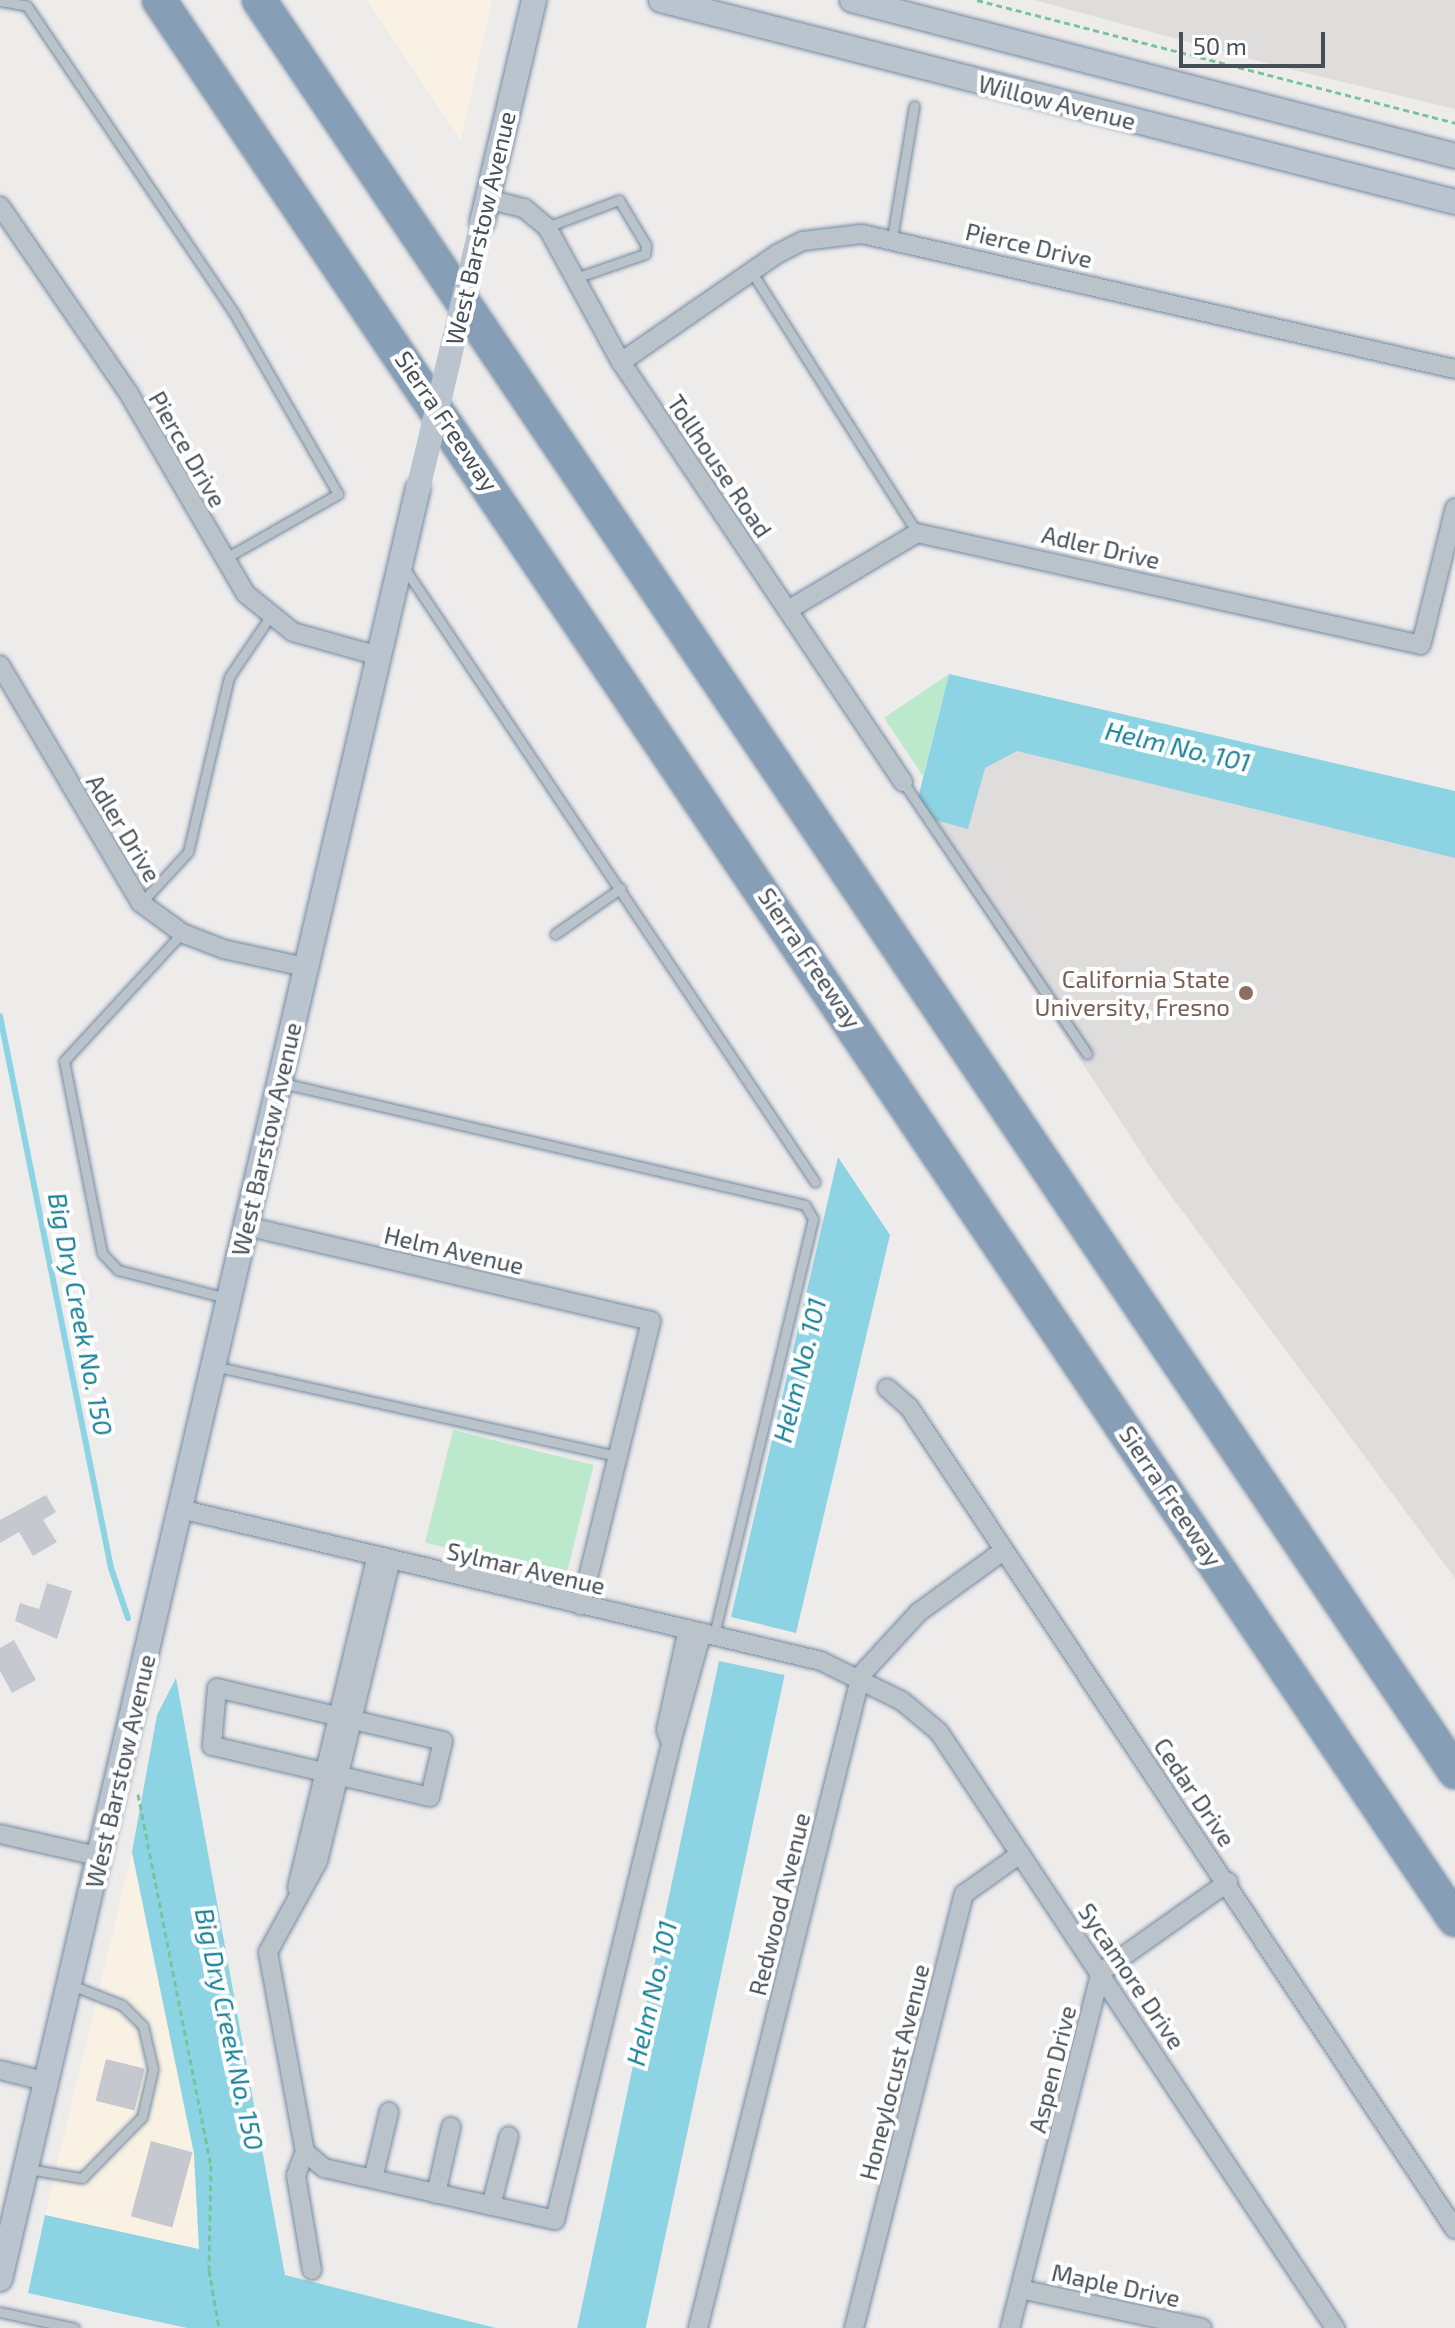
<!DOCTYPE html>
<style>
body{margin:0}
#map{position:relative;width:1455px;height:2328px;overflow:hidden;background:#eeebeb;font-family:"Exo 2",sans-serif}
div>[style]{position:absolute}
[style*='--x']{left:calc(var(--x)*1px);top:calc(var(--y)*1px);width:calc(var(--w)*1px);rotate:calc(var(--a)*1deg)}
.commercial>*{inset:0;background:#f9f2e4}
.education>*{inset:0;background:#dfdcdc}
.green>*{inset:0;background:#bce9cc;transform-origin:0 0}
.water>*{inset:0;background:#8cd3e3;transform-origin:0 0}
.stream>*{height:6px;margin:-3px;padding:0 3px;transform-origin:3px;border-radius:3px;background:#8cd3e3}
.building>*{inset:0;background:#c5c8ce;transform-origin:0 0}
.path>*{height:3px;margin-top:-1.5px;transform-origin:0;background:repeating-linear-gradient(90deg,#77c49c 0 6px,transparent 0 10px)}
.roads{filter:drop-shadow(0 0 2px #728aa2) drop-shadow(0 0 2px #728aa2)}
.service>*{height:9px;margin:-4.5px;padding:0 4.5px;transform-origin:4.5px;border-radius:4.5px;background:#bac3ca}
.minor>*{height:18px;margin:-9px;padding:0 9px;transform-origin:9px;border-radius:9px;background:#bac3ca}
.secondary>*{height:24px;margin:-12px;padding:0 12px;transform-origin:12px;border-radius:12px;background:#bac4ce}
.motorway>*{height:32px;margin:-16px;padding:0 16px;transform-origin:16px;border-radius:16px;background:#869fb7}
.secondary-bridge>*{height:24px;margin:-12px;padding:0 12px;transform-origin:12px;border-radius:12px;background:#bac4ce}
.dots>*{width:22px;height:22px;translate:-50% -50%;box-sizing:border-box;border:4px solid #fff;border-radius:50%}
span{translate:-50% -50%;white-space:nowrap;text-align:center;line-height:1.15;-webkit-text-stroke:8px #fff;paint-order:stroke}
.street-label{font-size:24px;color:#454f57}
.education-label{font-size:24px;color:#785e54}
.right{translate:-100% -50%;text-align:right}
.water-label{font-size:26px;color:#178098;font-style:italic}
.scale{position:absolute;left:1179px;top:32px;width:146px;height:36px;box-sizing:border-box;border:4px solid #454f57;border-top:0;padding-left:10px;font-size:24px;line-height:28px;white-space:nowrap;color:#454f57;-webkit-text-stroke:6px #fff;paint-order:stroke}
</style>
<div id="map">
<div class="commercial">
<i style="clip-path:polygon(367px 0,492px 0,461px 140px)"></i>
<i style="clip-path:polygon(132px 1852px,194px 2154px,199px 2250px,45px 2215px)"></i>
</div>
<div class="education">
<i style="clip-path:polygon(1034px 0,1455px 0,1455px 109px,1269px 64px)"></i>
<i style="clip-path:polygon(951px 680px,1455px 792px,1455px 1578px,1157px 1177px,916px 809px)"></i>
</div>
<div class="green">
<i style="clip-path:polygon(949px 674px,923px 776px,884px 718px)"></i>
<i style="left:453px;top:1430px;width:145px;height:116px;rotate:14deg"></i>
</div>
<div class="water">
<i style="clip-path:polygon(949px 674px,1455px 791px,1455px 858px,1017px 751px,985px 768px,968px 829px,924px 817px,916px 806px)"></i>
<i style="clip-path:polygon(838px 1157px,890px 1235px,796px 1633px,731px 1617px)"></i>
<i style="left:719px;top:1661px;width:67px;height:685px;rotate:12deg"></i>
<i style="clip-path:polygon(176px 1678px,285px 2275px,496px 2328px,187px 2328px,28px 2293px,45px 2215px,199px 2249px,194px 2154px,132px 1852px,157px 1715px)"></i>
</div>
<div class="stream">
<i style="--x:0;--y:1016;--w:563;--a:78.63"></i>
<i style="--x:111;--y:1568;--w:53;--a:71.2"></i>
</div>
<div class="building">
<i style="clip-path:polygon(46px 1495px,56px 1512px,43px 1520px,57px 1542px,33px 1556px,19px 1532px,0 1543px,0 1520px)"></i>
<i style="clip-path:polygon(47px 1583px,72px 1591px,57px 1639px,15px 1621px,20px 1603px,39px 1609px)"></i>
<i style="clip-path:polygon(14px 1640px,36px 1680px,12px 1693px,0 1671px,0 1648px)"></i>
<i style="left:106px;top:2059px;width:40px;height:43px;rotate:14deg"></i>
<i style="left:151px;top:2141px;width:43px;height:78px;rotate:15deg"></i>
</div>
<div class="path">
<i style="--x:977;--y:0;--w:494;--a:14.4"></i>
<i style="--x:138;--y:1794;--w:378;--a:78.9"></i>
<i style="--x:211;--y:2165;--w:105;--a:91.1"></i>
<i style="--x:209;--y:2270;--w:59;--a:80.2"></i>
</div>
<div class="roads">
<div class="service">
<i style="--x:0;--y:1;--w:27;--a:10"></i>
<i style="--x:27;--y:6;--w:370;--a:56"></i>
<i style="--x:234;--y:313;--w:209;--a:60.1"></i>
<i style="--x:338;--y:494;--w:129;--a:150.3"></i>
<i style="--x:547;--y:227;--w:77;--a:-20.6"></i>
<i style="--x:619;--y:200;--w:52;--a:59"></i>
<i style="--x:646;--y:245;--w:9;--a:96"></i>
<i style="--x:645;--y:254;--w:76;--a:160.9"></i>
<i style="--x:892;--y:238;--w:134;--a:-80.5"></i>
<i style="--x:751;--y:271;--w:310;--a:57.6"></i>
<i style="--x:403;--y:566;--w:741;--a:56.22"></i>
<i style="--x:903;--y:782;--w:328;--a:55.9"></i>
<i style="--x:141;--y:903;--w:69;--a:-47.3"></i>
<i style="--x:188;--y:852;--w:180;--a:-76.8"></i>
<i style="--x:229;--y:677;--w:71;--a:-55.9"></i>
<i style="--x:182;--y:933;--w:174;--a:132.7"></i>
<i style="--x:64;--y:1061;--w:196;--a:78.8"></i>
<i style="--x:102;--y:1253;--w:23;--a:47"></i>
<i style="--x:118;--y:1270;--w:112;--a:14.5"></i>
<i style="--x:555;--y:934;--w:80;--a:-34.9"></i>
<i style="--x:282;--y:1083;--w:537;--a:13.13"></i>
<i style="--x:805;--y:1205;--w:16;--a:60"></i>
<i style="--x:813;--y:1219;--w:428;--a:103.4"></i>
<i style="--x:214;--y:1366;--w:413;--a:12.6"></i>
<i style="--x:28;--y:2169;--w:55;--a:9.5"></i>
<i style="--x:82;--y:2178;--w:86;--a:-45.5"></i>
<i style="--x:142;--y:2117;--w:49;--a:-77.1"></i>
<i style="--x:153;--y:2069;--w:44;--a:-103.1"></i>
<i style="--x:143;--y:2026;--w:30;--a:-135"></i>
<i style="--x:122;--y:2005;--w:55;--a:-158.6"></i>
<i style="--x:0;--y:2312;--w:76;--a:12.2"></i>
</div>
<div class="minor">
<i style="--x:487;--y:199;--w:38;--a:14"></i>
<i style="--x:524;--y:208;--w:30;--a:40"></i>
<i style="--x:547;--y:227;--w:154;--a:61.3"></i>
<i style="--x:621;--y:362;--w:506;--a:56.12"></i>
<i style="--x:0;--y:206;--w:228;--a:55.5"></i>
<i style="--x:129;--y:394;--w:232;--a:59.7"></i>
<i style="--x:246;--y:594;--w:60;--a:39"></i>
<i style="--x:293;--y:632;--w:89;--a:15.6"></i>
<i style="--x:621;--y:362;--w:190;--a:-34.7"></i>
<i style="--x:777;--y:254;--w:29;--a:-27"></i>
<i style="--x:803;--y:241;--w:59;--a:-6.8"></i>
<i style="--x:862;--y:234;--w:608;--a:12.83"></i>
<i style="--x:788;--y:610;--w:150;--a:-30.8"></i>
<i style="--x:917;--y:533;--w:516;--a:12.53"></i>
<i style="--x:1421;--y:645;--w:141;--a:-76.1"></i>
<i style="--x:0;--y:665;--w:277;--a:59.4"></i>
<i style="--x:141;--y:903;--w:51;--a:36.2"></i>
<i style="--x:182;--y:933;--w:44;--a:21.3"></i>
<i style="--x:223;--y:949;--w:84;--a:12.4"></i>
<i style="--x:246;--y:1226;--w:416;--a:13.2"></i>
<i style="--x:651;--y:1321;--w:293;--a:103.8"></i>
<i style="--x:887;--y:1388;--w:29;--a:41"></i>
<i style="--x:909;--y:1407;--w:987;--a:56.41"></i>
<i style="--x:180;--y:1509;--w:659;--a:13.34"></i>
<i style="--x:821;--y:1661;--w:90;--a:26.3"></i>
<i style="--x:902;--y:1701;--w:48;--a:40"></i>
<i style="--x:939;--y:1732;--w:716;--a:56.4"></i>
<i style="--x:688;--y:1629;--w:103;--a:102.3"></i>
<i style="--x:666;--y:1730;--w:14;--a:69"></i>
<i style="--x:671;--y:1743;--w:115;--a:-74.4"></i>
<i style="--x:217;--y:1688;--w:232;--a:13.2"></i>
<i style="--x:443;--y:1741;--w:57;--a:103.1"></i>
<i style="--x:430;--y:1797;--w:224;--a:-166.8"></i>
<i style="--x:212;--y:1746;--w:58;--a:-85.1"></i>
<i style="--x:0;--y:1834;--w:104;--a:12.8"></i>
<i style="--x:297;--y:1888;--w:342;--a:-76.5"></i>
<i style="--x:0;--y:2070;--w:50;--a:13.8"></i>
<i style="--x:305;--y:2152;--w:25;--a:40"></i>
<i style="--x:324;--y:2168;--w:237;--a:12.7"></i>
<i style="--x:555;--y:2220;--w:491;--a:-76.3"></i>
<i style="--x:373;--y:2179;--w:69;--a:-76.6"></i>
<i style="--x:436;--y:2194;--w:69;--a:-77.4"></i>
<i style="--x:491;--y:2206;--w:72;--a:-75.6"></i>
<i style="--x:312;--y:2270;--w:96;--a:-99.6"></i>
<i style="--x:296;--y:2175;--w:25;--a:-69"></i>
<i style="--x:305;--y:2152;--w:203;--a:-100.5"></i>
<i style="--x:268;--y:1952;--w:104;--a:-61.2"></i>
<i style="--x:318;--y:1861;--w:310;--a:-76.4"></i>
<i style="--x:1020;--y:2289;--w:186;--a:12.1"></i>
<i style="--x:698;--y:2328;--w:673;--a:-75.98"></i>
<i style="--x:861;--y:1675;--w:86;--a:-47.4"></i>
<i style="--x:919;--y:1612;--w:104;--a:-36"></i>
<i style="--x:854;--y:2328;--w:448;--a:-75.8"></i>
<i style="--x:964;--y:1894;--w:69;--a:-35.5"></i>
<i style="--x:1010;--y:2328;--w:367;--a:-75.7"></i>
<i style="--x:1101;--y:1972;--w:156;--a:-35.3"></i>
</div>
<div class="secondary">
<i style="--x:661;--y:0;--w:819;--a:14.27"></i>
<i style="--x:852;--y:0;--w:623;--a:14.5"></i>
<i style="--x:482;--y:222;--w:228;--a:-76.8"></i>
<i style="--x:0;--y:2279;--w:1838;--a:-76.86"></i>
</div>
<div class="motorway">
<i style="--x:159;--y:0;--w:2316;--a:55.98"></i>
<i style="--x:259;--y:0;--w:2138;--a:55.98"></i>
</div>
</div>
<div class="secondary-bridge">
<i style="--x:418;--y:489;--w:275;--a:-76.5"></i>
</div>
<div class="dots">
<i style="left:1246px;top:993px;background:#8d6e63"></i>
</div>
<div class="street-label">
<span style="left:1057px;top:102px;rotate:14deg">Willow Avenue</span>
<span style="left:480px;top:228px;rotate:-77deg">West Barstow Avenue</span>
<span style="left:1029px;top:245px;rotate:13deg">Pierce Drive</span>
<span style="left:447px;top:421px;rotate:56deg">Sierra Freeway</span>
<span style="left:188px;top:449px;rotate:60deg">Pierce Drive</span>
<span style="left:720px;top:466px;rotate:56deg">Tollhouse Road</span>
<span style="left:1101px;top:547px;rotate:13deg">Adler Drive</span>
<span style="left:124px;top:828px;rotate:59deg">Adler Drive</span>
<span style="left:810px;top:958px;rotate:56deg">Sierra Freeway</span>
<span style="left:266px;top:1139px;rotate:-77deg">West Barstow Avenue</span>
<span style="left:454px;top:1250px;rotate:13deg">Helm Avenue</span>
<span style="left:1171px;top:1496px;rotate:56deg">Sierra Freeway</span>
<span style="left:526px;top:1568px;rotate:13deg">Sylmar Avenue</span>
<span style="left:120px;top:1771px;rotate:-77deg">West Barstow Avenue</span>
<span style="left:1195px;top:1792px;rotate:56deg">Cedar Drive</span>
<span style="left:779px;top:1904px;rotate:-76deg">Redwood Avenue</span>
<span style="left:1132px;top:1976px;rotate:56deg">Sycamore Drive</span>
<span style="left:1052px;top:2069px;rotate:-76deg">Aspen Drive</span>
<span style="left:894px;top:2072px;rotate:-76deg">Honeylocust Avenue</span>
<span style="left:1116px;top:2285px;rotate:12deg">Maple Drive</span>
</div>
<div class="education-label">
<span class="right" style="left:1230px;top:993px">California State<br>University, Fresno</span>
</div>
<div class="water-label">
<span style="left:1178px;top:746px;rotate:13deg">Helm No. 101</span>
<span style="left:81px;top:1314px;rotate:79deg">Big Dry Creek No. 150</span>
<span style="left:799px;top:1370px;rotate:-76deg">Helm No. 101</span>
<span style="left:651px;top:1993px;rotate:-77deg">Helm No. 101</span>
<span style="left:230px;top:2029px;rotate:78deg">Big Dry Creek No. 150</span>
</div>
<div class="scale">50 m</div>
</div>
